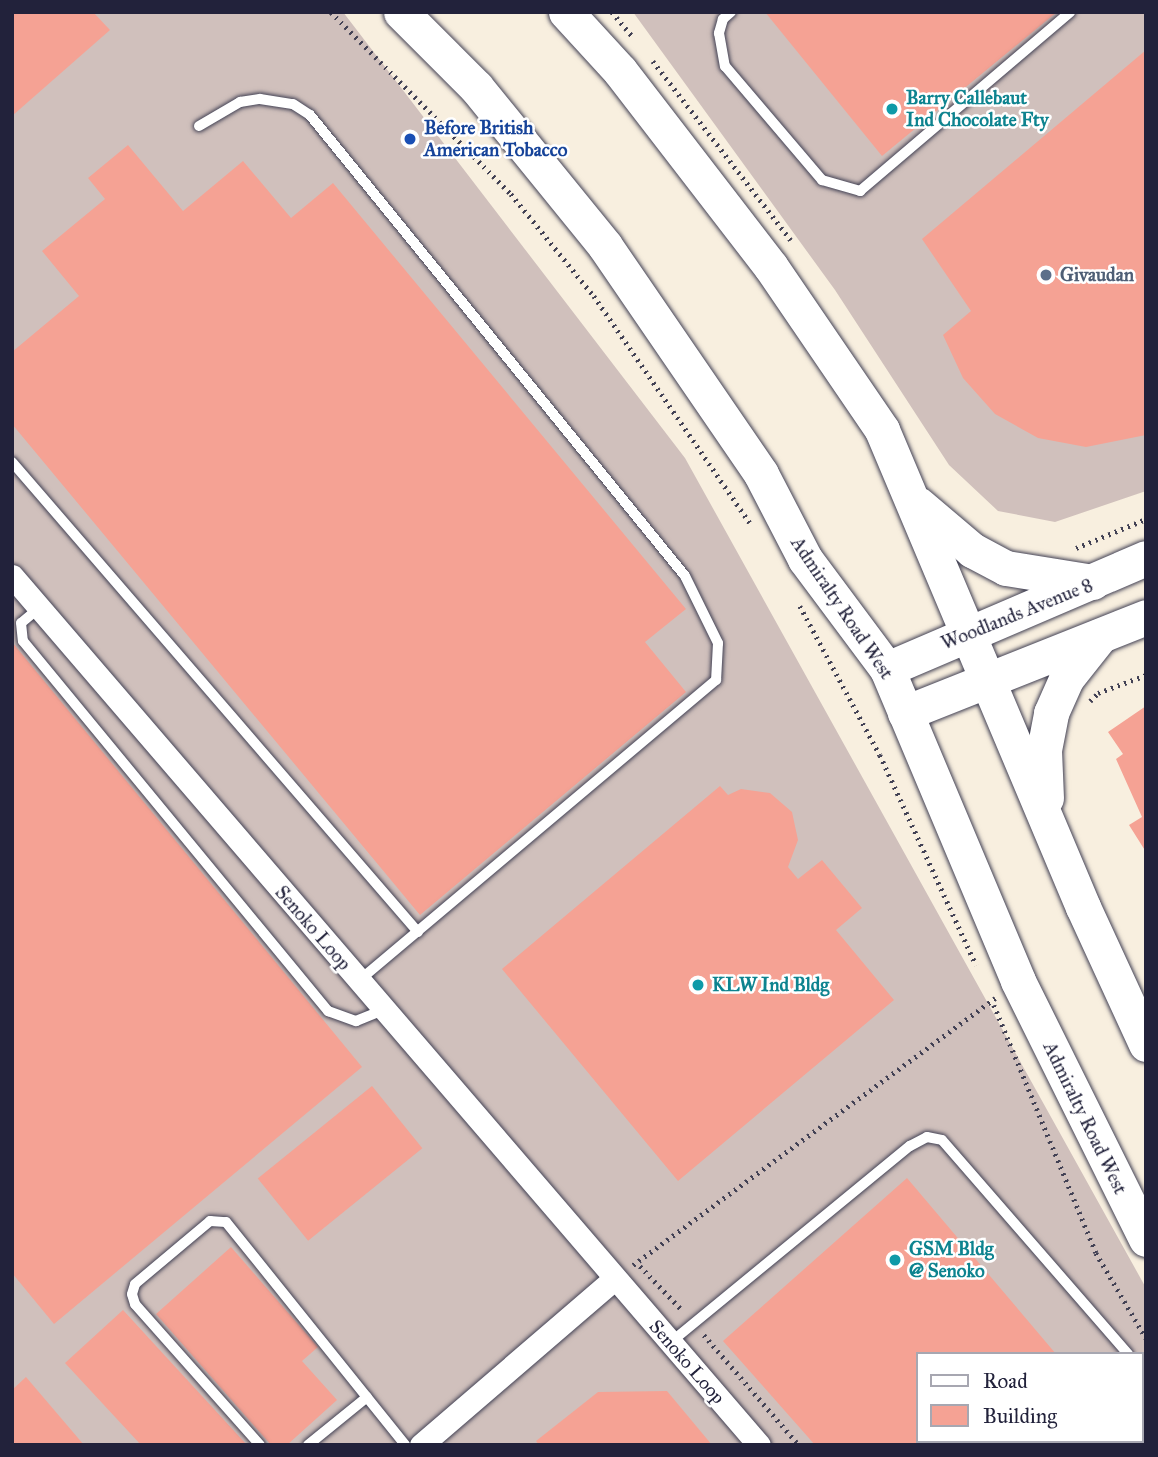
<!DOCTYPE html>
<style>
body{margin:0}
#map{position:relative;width:1158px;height:1457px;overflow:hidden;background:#f8efdf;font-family:"IM FELL Great Primer",serif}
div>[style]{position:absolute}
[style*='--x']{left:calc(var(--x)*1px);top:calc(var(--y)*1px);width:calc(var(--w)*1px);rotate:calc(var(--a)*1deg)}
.industrial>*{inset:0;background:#d0c0bc}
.building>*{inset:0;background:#f5a294;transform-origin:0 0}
.path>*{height:4.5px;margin-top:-2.25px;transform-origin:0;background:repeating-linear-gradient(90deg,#424154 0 2px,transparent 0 7px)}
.roads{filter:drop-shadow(0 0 2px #424154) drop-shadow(0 0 2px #424154)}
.service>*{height:10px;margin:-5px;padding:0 5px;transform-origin:5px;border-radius:5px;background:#fff}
.minor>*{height:23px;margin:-11.5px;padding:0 11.5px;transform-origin:11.5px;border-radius:11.5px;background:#fff}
.primary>*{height:35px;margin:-17.5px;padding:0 17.5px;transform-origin:17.5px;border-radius:17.5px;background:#fff}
.dots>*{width:19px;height:19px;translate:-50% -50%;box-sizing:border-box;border:4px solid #fff;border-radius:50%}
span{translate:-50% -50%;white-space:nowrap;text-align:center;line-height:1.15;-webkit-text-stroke:5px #fff;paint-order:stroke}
.culture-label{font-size:19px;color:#0d838f;font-weight:700}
.left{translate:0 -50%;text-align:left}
.transit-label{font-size:19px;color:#164399;font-weight:700}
.service-label{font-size:19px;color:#4e5e75;font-weight:700}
.street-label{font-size:19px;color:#22223b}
.frame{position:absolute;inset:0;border:14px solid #22223b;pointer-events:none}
.legend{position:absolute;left:916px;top:1352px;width:228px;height:91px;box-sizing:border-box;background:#fff;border:2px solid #a7a7b1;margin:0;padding:9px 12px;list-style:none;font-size:21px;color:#22223b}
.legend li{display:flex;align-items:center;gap:14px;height:35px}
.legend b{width:35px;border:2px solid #a7a7b1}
</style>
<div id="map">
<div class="industrial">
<i style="clip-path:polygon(evenodd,12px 12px,343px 12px,685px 458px,1146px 1288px,1146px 1445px,12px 1445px,12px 12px,918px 1354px,1142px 1354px,1142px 1441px,918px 1441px,918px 1354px)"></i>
<i style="clip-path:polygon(633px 12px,1146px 12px,1146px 491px,1055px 522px,998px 511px,949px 465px,835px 290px)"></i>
</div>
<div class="building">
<i style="clip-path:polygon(12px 12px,93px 12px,110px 30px,12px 116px)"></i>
<i style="clip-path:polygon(765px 12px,1057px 12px,882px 156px)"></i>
<i style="clip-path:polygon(1146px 50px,1146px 435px,1086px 447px,1038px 438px,995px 414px,963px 378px,943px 335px,971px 311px,922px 239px)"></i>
<i style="clip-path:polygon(128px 145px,183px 211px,243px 161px,291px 218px,333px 183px,686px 609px,645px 642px,686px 692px,420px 915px,12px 424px,12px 352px,79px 296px,42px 251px,105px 199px,88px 178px)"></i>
<i style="clip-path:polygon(12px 642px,362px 1067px,54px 1324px,12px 1273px)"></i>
<i style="clip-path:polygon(1146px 706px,1146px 852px,1129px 825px,1142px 817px,1116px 759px,1123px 754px,1108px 732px)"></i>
<i style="clip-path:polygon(720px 786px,728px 795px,741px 789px,770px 793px,792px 812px,798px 840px,788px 867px,798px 879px,822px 860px,862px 908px,836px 930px,894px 1000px,678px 1181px,502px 969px)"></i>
<i style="left:372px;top:1086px;width:80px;height:147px;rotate:51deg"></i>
<i style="clip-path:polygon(907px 1178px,1056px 1354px,918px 1354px,918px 1441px,1055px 1441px,1051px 1445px,815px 1445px,723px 1341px)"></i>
<i style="clip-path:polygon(231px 1247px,318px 1347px,302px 1361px,337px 1400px,287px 1445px,271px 1445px,156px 1314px)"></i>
<i style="clip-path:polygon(123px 1310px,247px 1445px,141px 1445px,65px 1363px)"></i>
<i style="clip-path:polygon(26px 1377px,84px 1445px,12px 1445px,12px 1390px)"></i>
<i style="clip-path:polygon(667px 1391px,712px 1445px,539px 1445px,536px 1441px,598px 1392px)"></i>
</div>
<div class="path">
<i style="--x:331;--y:12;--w:256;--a:45.3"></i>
<i style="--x:511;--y:194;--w:132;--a:50.9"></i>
<i style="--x:594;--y:296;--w:275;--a:55.5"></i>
<i style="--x:612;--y:12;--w:34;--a:50"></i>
<i style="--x:653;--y:61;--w:226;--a:52.4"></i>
<i style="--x:1076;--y:548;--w:76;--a:-22.5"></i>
<i style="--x:800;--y:606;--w:169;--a:61.8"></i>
<i style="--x:880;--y:755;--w:231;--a:65.4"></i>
<i style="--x:1090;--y:701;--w:11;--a:-45"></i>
<i style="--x:1098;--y:693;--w:51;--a:-20.6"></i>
<i style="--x:994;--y:1005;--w:268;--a:67.6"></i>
<i style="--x:1096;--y:1253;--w:99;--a:59.5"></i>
<i style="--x:633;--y:1265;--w:450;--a:-36.4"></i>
<i style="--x:640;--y:1266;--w:61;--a:46.3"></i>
<i style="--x:704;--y:1335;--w:145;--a:49.2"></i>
</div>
<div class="roads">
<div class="service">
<i style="--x:731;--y:12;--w:11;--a:139"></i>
<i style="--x:723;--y:19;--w:15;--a:106"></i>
<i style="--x:719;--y:33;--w:34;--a:80"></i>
<i style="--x:725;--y:66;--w:150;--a:49.6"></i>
<i style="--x:822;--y:180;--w:40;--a:16"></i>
<i style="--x:860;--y:191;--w:276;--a:-40.4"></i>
<i style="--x:199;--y:126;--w:48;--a:-30.3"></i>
<i style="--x:240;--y:102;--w:20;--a:-9"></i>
<i style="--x:260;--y:99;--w:33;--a:9"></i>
<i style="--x:293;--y:104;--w:20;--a:33"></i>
<i style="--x:310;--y:115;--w:594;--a:50.87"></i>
<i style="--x:685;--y:576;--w:75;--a:63.8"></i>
<i style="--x:718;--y:643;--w:37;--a:93"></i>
<i style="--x:716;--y:680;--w:467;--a:139.9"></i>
<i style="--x:12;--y:462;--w:621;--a:49.18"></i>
<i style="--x:39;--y:608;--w:23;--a:140"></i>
<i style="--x:21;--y:623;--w:18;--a:84"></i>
<i style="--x:23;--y:641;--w:480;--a:50.5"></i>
<i style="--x:328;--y:1011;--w:30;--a:20"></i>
<i style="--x:356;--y:1021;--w:29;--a:-22"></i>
<i style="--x:671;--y:1342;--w:309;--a:-39.4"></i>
<i style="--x:910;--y:1146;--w:19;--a:-28"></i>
<i style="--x:927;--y:1137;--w:15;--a:11"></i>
<i style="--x:942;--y:1140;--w:284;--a:49"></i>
<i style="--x:1142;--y:1370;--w:6;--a:45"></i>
<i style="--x:260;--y:1445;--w:188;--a:-131.6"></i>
<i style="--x:135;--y:1304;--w:10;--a:-107"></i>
<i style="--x:132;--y:1294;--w:10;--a:-73"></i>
<i style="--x:135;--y:1284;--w:98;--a:-40"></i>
<i style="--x:210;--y:1221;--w:16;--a:4"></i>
<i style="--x:226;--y:1222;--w:286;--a:51.2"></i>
<i style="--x:308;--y:1445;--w:76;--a:-39.1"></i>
</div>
<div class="minor">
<i style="--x:12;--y:576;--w:1146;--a:49.32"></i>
<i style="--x:421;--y:1445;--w:255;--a:-40.7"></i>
</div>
<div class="primary">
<i style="--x:401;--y:12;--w:106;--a:45"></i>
<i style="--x:476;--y:87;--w:205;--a:50.9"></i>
<i style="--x:605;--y:246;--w:276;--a:55.6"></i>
<i style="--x:761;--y:474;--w:96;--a:62.6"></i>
<i style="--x:805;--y:559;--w:137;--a:53.3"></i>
<i style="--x:887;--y:669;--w:338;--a:67.2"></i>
<i style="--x:1018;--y:981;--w:288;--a:63.6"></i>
<i style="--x:566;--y:12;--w:80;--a:47.5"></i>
<i style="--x:620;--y:71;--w:247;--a:52.4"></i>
<i style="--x:771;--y:267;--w:197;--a:55.7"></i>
<i style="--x:882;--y:430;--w:518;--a:67.15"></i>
<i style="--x:1083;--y:907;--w:151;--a:65.3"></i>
<i style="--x:919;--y:505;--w:70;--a:40.3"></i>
<i style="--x:972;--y:550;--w:38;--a:28"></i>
<i style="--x:1006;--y:568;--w:88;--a:9.1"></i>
<i style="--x:887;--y:669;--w:282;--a:-23.2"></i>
<i style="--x:905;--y:713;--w:259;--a:-21.7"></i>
<i style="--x:1046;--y:798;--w:48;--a:-92.4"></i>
<i style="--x:1044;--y:750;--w:38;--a:-79"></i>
<i style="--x:1051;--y:713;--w:37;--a:-66"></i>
<i style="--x:1066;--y:679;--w:55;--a:-51.7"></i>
</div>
</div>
<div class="dots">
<i style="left:892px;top:109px;background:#0f9aa8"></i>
<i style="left:410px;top:139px;background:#1a4fb4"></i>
<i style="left:1046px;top:275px;background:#5c6f8a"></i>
<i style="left:698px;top:985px;background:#0f9aa8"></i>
<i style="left:895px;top:1260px;background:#0f9aa8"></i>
</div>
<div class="culture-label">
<span class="left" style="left:906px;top:109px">Barry Callebaut<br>Ind Chocolate Fty</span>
<span class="left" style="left:712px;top:985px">KLW Ind Bldg</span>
<span class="left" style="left:909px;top:1260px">GSM Bldg<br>@ Senoko</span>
</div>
<div class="transit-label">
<span class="left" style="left:424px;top:139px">Before British<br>American Tobacco</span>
</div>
<div class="service-label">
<span class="left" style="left:1060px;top:275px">Givaudan</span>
</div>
<div class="street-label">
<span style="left:842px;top:608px;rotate:56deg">Admiralty Road West</span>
<span style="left:1017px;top:614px;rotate:-22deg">Woodlands Avenue 8</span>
<span style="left:313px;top:928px;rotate:49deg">Senoko Loop</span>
<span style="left:1085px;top:1118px;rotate:64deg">Admiralty Road West</span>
<span style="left:687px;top:1362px;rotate:49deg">Senoko Loop</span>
</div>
<div class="frame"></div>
<ul class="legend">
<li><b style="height:9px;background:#fff"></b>Road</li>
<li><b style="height:19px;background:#f5a294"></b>Building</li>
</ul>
</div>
